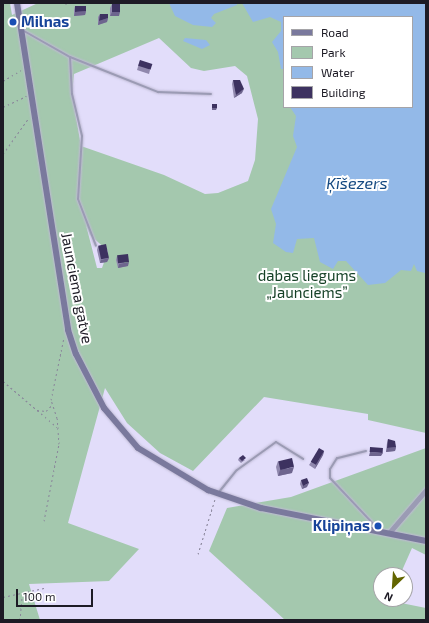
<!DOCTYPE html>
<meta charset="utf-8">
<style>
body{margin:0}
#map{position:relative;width:429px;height:623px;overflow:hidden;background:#e2ddfa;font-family:"Exo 2",sans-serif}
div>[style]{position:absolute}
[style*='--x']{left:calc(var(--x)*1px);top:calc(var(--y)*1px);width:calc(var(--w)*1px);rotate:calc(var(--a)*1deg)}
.green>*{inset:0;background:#a4c8ae}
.water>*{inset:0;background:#93b9e8}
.path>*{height:1px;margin-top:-0.5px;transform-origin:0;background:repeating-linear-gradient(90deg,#89859a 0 2px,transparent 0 5px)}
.roads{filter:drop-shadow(0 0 1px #bfbad4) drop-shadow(0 0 1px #bfbad4)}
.service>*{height:2px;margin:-1px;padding:0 1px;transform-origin:1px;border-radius:1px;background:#9b9bb4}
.minor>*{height:4.5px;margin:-2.25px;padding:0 2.25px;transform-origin:2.25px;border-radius:2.25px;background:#9b9bb4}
.secondary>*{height:6px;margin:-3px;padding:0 3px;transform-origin:3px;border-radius:3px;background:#7a799d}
.wall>*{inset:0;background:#9088ad}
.shaded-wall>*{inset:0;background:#6e658e}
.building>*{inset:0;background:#3d3260;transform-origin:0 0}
.dots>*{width:11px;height:11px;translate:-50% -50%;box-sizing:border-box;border:2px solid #fff;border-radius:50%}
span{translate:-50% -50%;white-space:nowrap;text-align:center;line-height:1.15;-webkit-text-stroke:4px #fff;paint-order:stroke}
.transit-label{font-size:15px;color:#164399;font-weight:700}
.left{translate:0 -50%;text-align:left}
.right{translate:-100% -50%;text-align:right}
.park-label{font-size:15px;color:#164127}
.street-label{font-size:15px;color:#1d1b25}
.water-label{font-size:16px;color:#134880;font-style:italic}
.frame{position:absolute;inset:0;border:4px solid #1d1b25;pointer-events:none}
.legend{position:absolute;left:283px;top:16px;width:130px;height:92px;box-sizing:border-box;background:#fff;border:1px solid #a5a4a8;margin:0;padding:5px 7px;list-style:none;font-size:12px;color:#1d1b25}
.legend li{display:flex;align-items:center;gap:8px;height:20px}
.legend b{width:20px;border:1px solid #a5a4a8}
.north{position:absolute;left:373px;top:567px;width:40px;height:40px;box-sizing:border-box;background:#fff;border:1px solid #a5a4a8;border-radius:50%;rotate:205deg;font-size:11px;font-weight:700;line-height:16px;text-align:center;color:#1d1b25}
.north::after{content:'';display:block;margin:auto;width:14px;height:18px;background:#636500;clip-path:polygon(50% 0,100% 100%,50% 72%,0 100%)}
.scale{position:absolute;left:16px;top:589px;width:77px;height:18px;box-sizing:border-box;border:2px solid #1d1b25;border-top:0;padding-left:5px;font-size:12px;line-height:14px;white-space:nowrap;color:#1d1b25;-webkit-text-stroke:3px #fff;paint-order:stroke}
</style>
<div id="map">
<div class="green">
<i style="clip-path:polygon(evenodd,3px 3px,10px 3px,12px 15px,38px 3px,426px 3px,426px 433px,368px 420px,368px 414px,264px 397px,193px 471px,160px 453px,127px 423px,105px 388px,68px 523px,139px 549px,109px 581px,29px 584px,40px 620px,3px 620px,3px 3px,284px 17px,412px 17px,412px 107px,284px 107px,284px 17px,3px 3px,159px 38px,191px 68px,204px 71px,235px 66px,247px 76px,258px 119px,255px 160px,248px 181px,218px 193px,205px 194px,164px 175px,81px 146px,72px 94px,74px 74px,159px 38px,3px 3px,86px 225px,90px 235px,108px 251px,102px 268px,97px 268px,86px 225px)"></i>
<i style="clip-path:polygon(426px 448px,426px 555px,412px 548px,400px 575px,381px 575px,381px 599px,426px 608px,426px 620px,285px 620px,209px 551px,227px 508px,291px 497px)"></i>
</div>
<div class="water">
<i style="clip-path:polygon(169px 3px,237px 3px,237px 5px,214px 14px,211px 18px,216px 23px,212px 27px,193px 25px,175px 16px)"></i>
<i style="clip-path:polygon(242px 3px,426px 3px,425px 273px,417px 271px,414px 264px,411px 271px,401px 270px,385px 283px,368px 285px,346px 261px,338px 261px,333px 269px,320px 262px,314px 238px,297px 239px,293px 253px,286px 252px,273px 243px,276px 224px,271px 209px,297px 147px,293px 136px,296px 116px,290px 107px,412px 107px,412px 17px,284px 17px,284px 69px,281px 69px,278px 52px,272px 42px,281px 31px,281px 22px,270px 17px,253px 22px)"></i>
<i style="clip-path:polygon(185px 38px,206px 40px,210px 45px,202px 49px,183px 41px)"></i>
</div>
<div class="path">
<i style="--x:66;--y:3;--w:2;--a:90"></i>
<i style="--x:3;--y:81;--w:21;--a:-31"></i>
<i style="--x:3;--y:107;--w:26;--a:-25"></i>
<i style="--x:3;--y:154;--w:43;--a:-54.5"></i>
<i style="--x:3;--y:381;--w:71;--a:40.4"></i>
<i style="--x:37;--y:410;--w:9;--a:6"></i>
<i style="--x:46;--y:411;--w:8;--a:-45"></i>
<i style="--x:44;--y:521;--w:78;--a:-79"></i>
<i style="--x:59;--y:444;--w:26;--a:-94"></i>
<i style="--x:57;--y:418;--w:19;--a:-108"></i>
<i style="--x:51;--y:400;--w:64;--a:-78.3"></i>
<i style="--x:198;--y:554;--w:58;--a:-72.8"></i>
<i style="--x:3;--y:597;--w:42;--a:-12.4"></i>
<i style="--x:20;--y:620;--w:24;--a:-85"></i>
</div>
<div class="roads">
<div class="service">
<i style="--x:24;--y:31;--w:53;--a:29.5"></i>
<i style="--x:70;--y:57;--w:95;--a:21.7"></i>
<i style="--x:158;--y:92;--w:53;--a:2.2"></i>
<i style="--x:70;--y:57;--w:37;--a:87"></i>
<i style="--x:72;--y:94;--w:43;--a:76.6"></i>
<i style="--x:82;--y:136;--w:63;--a:93.6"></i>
<i style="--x:78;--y:199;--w:50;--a:69"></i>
<i style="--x:366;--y:451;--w:30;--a:166"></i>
<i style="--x:337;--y:458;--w:13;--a:122"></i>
<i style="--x:330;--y:469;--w:9;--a:90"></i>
<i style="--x:330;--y:478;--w:71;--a:46.7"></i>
<i style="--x:219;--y:492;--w:28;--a:-51"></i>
<i style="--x:237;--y:470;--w:48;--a:-35.7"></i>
<i style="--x:276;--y:442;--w:32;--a:32"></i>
</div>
<div class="minor">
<i style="--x:389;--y:533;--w:57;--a:-49.3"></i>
</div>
<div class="secondary">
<i style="--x:17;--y:3;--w:331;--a:81.1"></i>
<i style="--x:68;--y:330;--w:25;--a:72"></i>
<i style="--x:76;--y:354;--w:61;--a:62.6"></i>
<i style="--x:104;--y:408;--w:52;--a:49.6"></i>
<i style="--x:138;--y:448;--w:82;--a:31"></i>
<i style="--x:208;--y:490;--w:56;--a:18.8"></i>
<i style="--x:261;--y:508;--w:168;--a:11.3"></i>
</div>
</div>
<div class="wall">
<i style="clip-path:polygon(112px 4px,119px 16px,110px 16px,110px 8px)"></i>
<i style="clip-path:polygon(75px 6px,86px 11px,85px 15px,74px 16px,74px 10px)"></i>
<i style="clip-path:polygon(100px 14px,108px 18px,107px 22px,98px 25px,98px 17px)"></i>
<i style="clip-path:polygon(140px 60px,150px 70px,149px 74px,137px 70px)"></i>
<i style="clip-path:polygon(233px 80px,242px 93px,234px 98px,232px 84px)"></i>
<i style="clip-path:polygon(98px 246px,109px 258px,107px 262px,100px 263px,97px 250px)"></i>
<i style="clip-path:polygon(117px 256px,128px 266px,118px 268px,116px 260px)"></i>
<i style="clip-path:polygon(388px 439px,396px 447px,395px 451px,386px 452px,387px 443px)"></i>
<i style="clip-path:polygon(324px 451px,323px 455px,315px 469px,309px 465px,311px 462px)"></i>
<i style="clip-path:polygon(239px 458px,245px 460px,241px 463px,238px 460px)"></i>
<i style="clip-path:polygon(278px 461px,292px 473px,278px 476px,276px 467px)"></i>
<i style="clip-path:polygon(301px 480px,307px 487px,302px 489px,300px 484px)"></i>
</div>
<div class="shaded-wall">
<i style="clip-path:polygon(86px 11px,85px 15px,74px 16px,75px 12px)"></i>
<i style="clip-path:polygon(112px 12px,120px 12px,119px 16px,110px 16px)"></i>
<i style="clip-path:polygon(108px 18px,107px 22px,98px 25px,99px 21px)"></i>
<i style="clip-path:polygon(244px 89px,242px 93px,234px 98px,236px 95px)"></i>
<i style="clip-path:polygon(212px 108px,217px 108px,216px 110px,212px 110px)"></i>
<i style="clip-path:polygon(109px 258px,107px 262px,100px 263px,101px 260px)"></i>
<i style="clip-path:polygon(129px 262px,128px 266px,118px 268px,119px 264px)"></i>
<i style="clip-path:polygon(396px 447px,395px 451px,386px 452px,387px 448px)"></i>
<i style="clip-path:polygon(324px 451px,323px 455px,315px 469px,316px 465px)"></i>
<i style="clip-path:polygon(370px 452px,383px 453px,381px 456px,369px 456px)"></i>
<i style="clip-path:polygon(294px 467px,292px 473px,278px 476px,280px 470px)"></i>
<i style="clip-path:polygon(309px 483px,307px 487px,302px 489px,303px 486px)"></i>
</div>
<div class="building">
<i style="clip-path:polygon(114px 3px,120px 3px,120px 12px,112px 12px,112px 4px)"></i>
<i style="clip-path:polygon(75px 6px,86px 6px,86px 11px,75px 12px)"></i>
<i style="clip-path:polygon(100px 14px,108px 14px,108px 18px,99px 21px)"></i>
<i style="left:140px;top:60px;width:13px;height:6px;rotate:18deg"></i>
<i style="clip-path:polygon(233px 80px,240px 80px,244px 89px,236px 95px)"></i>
<i style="left:212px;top:104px;width:5px;height:4px"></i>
<i style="left:106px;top:244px;width:14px;height:8px;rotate:78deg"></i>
<i style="left:128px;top:254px;width:8px;height:11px;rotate:83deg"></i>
<i style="clip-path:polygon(388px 439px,395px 441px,396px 447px,387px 448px)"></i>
<i style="left:370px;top:447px;width:13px;height:5px;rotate:4deg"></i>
<i style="left:319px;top:448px;width:6px;height:16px;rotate:31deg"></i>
<i style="clip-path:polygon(243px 455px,246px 458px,242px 461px,239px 458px)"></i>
<i style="left:292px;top:458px;width:9px;height:14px;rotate:77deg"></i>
<i style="clip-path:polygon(307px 478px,309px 483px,303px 486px,301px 480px)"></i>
</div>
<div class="dots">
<i style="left:13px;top:22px;background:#1a4fb4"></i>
<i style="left:378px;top:526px;background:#1a4fb4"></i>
</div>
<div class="transit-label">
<span class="left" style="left:21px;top:22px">Milnas</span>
<span class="right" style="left:370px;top:526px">Klipiņas</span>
</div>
<div class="park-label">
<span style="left:307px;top:284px">dabas liegums<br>„Jaunciems”</span>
</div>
<div class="street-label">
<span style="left:77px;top:288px;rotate:79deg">Jaunciema gatve</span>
</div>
<div class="water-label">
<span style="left:357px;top:183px">Ķīšezers</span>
</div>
<div class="frame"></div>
<ul class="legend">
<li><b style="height:5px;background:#7a799d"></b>Road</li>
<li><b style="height:11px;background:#a4c8ae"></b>Park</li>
<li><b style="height:11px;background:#93b9e8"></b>Water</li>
<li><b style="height:11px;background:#3d3260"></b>Building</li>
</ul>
<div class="north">N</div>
<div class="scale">100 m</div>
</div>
